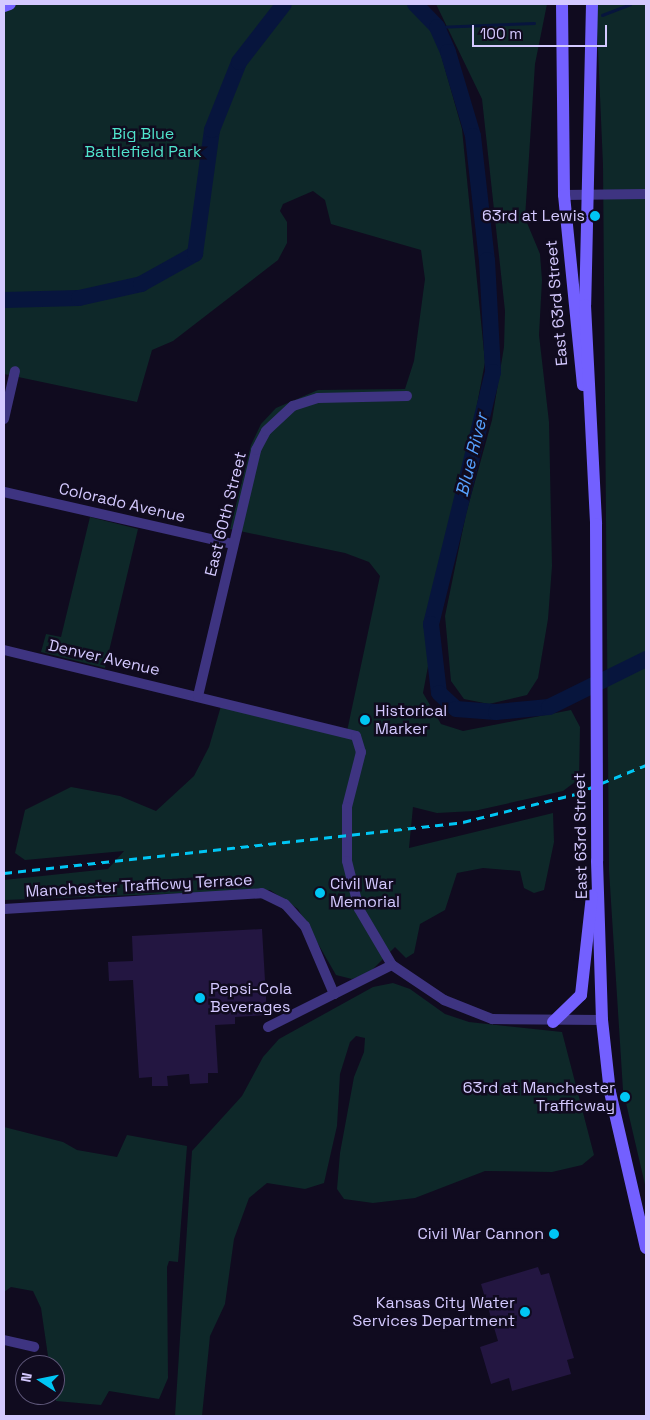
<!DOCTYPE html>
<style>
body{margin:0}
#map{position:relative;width:650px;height:1420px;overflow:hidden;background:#100b1f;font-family:"Space Grotesk",sans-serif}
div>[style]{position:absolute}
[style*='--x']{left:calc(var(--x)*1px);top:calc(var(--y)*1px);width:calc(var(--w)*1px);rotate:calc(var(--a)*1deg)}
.green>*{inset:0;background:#0e2829}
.stream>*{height:2.5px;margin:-1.25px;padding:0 1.25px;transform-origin:1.25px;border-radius:1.25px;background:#07153d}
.river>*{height:16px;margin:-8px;padding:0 8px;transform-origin:8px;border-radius:8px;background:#07153d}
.building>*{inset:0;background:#231641}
.minor>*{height:10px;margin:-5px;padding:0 5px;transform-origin:5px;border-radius:5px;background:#3e3481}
.secondary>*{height:12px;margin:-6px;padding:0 6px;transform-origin:6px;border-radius:6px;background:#7360ff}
.rail>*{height:2.5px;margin-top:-1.25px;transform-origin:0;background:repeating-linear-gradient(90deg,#00c6f4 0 8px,transparent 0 14px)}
.secondary-bridge>*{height:12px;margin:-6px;padding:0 6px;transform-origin:6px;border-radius:6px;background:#7360ff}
.dots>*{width:14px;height:14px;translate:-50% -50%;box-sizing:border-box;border:2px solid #100b1f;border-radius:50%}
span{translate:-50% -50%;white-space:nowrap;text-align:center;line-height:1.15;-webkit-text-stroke:5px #100b1f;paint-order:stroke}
.park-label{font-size:16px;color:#50e4cc}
.poi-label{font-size:16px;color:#d4c9ff}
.right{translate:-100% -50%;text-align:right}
.left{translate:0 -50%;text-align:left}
.street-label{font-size:16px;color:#d4c9ff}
.water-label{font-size:18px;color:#57a2ff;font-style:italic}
.frame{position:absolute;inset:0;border:5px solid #d4c9ff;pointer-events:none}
.north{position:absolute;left:15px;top:1355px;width:50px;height:50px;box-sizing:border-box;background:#100b1f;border:1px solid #5e5779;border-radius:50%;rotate:281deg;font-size:14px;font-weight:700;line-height:20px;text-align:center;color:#d4c9ff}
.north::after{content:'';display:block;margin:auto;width:18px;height:22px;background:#00c6f4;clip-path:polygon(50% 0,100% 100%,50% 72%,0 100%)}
.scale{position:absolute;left:472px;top:25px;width:135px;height:22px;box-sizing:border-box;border:2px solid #d4c9ff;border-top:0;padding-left:6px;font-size:15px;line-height:18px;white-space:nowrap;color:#d4c9ff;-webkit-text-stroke:4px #100b1f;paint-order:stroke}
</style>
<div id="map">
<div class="green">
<i style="clip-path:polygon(4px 4px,418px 4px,430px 16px,462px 129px,485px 362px,423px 693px,441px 724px,463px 731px,571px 710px,580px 727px,579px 779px,563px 791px,474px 811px,437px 813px,413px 807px,409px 848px,553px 813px,554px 842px,544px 890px,534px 893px,524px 888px,520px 871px,483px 868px,457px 873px,445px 910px,420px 924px,414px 953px,406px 958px,395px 947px,369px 973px,352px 979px,336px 975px,298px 909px,270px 890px,4px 900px,4px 880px,108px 869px,124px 851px,25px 860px,15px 853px,25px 810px,71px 787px,120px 796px,156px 811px,194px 776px,209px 747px,221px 706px,346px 736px,380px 576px,369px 562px,345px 553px,230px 529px,251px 445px,261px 424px,276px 408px,318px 390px,405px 389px,414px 361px,425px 279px,421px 250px,331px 224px,325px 200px,313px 191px,283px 204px,280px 211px,287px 222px,287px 243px,278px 260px,173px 341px,152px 350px,137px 402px,4px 374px)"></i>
<i style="clip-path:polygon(436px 4px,547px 4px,535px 64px,525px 218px,540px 254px,542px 280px,539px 335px,549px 422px,552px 566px,548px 619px,538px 678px,527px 695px,489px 704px,464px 699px,451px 681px,445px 616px,466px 514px,492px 420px,504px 347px,505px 311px,482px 99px)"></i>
<i style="clip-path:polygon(596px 4px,646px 4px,646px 1189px,623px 1090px,609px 870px,603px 165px)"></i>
<i style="clip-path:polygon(90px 517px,138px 529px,105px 668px,41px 652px,46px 634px,61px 637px)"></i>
<i style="clip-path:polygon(393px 983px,410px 989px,445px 1014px,469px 1022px,562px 1032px,594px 1155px,582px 1165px,552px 1172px,485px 1171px,415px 1198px,373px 1203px,344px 1199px,337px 1189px,340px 1153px,354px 1077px,364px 1052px,365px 1038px,356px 1036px,350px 1042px,340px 1074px,337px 1126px,324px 1183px,305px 1189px,267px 1183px,249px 1198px,234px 1239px,225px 1304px,210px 1336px,202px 1416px,175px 1416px,192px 1151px,242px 1096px,263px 1057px,279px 1039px,373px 987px)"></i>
<i style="clip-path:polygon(4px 1127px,63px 1142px,77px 1150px,117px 1157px,127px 1135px,187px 1146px,178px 1262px,169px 1261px,167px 1267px,168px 1378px,159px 1399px,109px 1391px,101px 1405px,56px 1401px,55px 1365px,48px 1356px,41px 1308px,33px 1291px,11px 1287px,4px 1292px)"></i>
</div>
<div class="stream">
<i style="--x:602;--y:15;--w:30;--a:-21"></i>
<i style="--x:437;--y:27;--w:97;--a:-2.4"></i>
</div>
<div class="river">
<i style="--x:415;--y:4;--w:32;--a:46"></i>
<i style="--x:437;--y:27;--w:27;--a:66"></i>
<i style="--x:448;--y:52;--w:88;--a:73.4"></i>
<i style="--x:473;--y:136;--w:125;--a:83.6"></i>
<i style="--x:487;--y:260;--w:112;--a:86.9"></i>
<i style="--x:493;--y:372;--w:260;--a:103.8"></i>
<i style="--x:431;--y:624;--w:69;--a:83.4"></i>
<i style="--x:439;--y:693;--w:23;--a:43"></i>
<i style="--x:456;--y:709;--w:40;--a:4.3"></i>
<i style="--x:496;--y:712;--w:53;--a:-5.4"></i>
<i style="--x:549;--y:707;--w:108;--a:-26.3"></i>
<i style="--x:4;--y:300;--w:75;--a:-1.5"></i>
<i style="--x:79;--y:298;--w:64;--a:-12.7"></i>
<i style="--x:141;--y:284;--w:62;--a:-29.1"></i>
<i style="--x:195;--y:254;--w:125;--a:-82.2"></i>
<i style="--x:212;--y:130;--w:73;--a:-68.3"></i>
<i style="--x:239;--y:62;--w:73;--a:-52.2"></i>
</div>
<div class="building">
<i style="clip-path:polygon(262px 929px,267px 1015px,235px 1017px,235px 1024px,215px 1025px,218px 1073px,208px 1073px,208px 1083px,190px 1084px,189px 1074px,167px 1076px,168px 1086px,152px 1086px,152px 1077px,139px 1078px,133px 980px,109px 981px,108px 962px,133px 961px,132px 936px)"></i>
<i style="clip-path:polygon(538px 1267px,541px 1275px,549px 1273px,574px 1358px,567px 1360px,571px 1374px,512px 1391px,509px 1378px,491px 1384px,480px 1347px,498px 1341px,481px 1284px)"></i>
</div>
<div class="minor">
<i style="--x:564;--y:195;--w:82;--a:-0.7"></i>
<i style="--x:4;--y:419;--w:49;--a:-77.1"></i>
<i style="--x:4;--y:492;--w:235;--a:12.8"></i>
<i style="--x:4;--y:650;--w:362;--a:13.7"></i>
<i style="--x:356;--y:736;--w:17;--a:73"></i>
<i style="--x:361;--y:752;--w:57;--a:104.3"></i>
<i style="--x:347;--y:807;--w:54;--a:90"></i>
<i style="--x:347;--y:861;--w:49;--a:76"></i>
<i style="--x:359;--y:909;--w:65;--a:59.5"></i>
<i style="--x:392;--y:965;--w:63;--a:33.9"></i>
<i style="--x:444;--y:1000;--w:52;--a:21.6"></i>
<i style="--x:492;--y:1019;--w:110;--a:0.5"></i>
<i style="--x:198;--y:696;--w:253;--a:-76.7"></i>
<i style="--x:256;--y:450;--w:21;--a:-62"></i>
<i style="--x:266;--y:431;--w:37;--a:-43"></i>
<i style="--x:293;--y:406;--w:26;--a:-18"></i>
<i style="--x:318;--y:398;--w:89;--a:-1.3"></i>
<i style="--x:4;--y:909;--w:258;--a:-3.5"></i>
<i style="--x:262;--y:893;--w:25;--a:26"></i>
<i style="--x:285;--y:904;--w:30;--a:48"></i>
<i style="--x:305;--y:926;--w:74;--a:66.9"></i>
<i style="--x:334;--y:994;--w:65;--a:-26.6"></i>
<i style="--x:268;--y:1027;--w:74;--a:-26.6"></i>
<i style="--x:4;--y:1340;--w:31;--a:13"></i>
</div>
<div class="secondary">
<i style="--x:562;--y:4;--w:191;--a:89.4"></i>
<i style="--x:564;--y:195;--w:191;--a:84.3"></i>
<i style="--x:592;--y:4;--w:301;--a:91.3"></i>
<i style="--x:585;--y:305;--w:219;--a:87.1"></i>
<i style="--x:4;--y:6;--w:6;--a:-18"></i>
<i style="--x:597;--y:861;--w:159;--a:88.2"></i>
<i style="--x:602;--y:1020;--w:72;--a:83.7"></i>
<i style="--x:610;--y:1092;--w:160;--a:77"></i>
<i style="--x:553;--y:1022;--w:39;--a:-44"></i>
<i style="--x:581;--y:995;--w:100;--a:-83.7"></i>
</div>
<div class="rail">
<i style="--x:4;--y:873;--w:462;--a:-6.3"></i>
<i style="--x:463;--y:822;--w:115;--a:-14"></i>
<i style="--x:575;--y:794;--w:77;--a:-22.2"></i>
</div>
<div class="secondary-bridge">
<i style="--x:596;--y:524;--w:337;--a:89.8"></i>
</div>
<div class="dots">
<i style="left:595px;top:216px;background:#00c6f4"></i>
<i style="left:365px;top:720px;background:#00c6f4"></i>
<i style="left:320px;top:893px;background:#00c6f4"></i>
<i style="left:200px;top:998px;background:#00c6f4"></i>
<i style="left:625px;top:1097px;background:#00c6f4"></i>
<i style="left:554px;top:1234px;background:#00c6f4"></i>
<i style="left:525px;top:1312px;background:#00c6f4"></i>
</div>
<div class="park-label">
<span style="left:143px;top:143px">Big Blue<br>Battlefield Park</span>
</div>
<div class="poi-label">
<span class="right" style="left:585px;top:216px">63rd at Lewis</span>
<span class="left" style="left:375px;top:720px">Historical<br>Marker</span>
<span class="left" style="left:330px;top:893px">Civil War<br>Memorial</span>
<span class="left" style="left:210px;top:998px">Pepsi-Cola<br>Beverages</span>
<span class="right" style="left:615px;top:1097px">63rd at Manchester<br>Trafficway</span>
<span class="right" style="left:544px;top:1234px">Civil War Cannon</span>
<span class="right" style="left:515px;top:1312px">Kansas City Water<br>Services Department</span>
</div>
<div class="street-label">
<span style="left:557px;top:303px;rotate:-95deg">East 63rd Street</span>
<span style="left:122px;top:503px;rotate:13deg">Colorado Avenue</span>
<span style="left:226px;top:514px;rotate:-76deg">East 60th Street</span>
<span style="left:104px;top:658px;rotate:13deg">Denver Avenue</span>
<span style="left:581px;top:836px;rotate:-91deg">East 63rd Street</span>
<span style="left:139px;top:886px;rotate:-3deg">Manchester Trafficwy Terrace</span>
</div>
<div class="water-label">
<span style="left:472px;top:455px;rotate:-76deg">Blue River</span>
</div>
<div class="frame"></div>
<div class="north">N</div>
<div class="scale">100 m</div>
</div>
